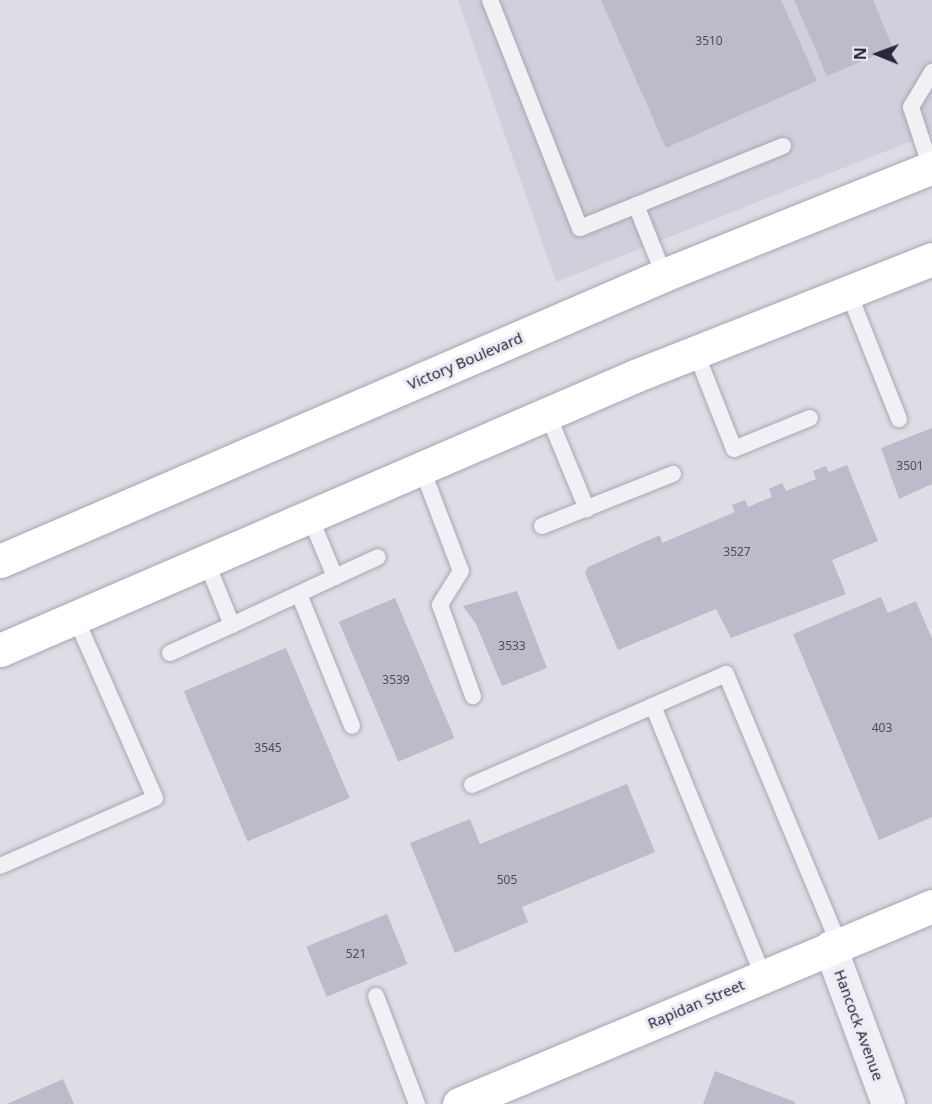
<!DOCTYPE html>
<style>
body{margin:0}
#map{position:relative;width:932px;height:1104px;overflow:hidden;background:#dddde6;font-family:"Noto Sans",sans-serif}
div>[style]{position:absolute}
[style*='--x']{left:calc(var(--x)*1px);top:calc(var(--y)*1px);width:calc(var(--w)*1px);rotate:calc(var(--a)*1deg)}
.built>*{inset:0;background:#d0cfdb}
.building>*{inset:0;background:#bbbbc9;transform-origin:0 0}
.roads{filter:drop-shadow(0 0 2px #a7a6b3) drop-shadow(0 0 2px #a7a6b3)}
.lane>*{height:16px;margin:-8px;padding:0 8px;transform-origin:8px;border-radius:8px;background:#f0f0f5}
.street>*{height:33px;margin:-16.5px;padding:0 16.5px;transform-origin:16.5px;border-radius:16.5px;background:#f0f0f5}
.secondary>*{height:33px;margin:-16.5px;padding:0 16.5px;transform-origin:16.5px;border-radius:16.5px;background:#fff}
span{translate:-50% -50%;white-space:nowrap;text-align:center;line-height:1.15;-webkit-text-stroke:6px #ececf4;paint-order:stroke}
.number-label{font-size:12px;color:#4d4c5f}
.number-label span{-webkit-text-stroke-width:0}
.street-label{font-size:15px;color:#28273c}
.north{position:absolute;left:848px;top:24px;width:60px;height:60px;-webkit-text-stroke:4px #ececf4;paint-order:stroke;rotate:271deg;font-size:16px;font-weight:700;line-height:24px;text-align:center;color:#28273c}
.north::after{content:'';display:block;margin:auto;width:21px;height:27px;background:#28273c;clip-path:polygon(50% 0,100% 100%,50% 72%,0 100%)}
</style>
<div id="map">
<div class="built">
<i style="clip-path:polygon(458px 0,932px 0,932px 133px,556px 282px)"></i>
</div>
<div class="building">
<i style="clip-path:polygon(601px 0,781px 0,817px 81px,666px 148px)"></i>
<i style="clip-path:polygon(794px 0,873px 0,893px 48px,827px 76px)"></i>
<i style="clip-path:polygon(932px 428px,932px 484px,899px 499px,881px 448px)"></i>
<i style="clip-path:polygon(847px 465px,878px 541px,832px 560px,846px 594px,731px 638px,716px 609px,618px 650px,585px 573px,588px 567px,660px 535px,662px 543px,735px 512px,732px 505px,745px 500px,748px 507px,772px 497px,769px 489px,782px 483px,786px 491px,816px 479px,813px 471px,826px 466px,829px 472px)"></i>
<i style="clip-path:polygon(517px 591px,547px 668px,502px 686px,476px 624px,463px 606px)"></i>
<i style="clip-path:polygon(881px 597px,888px 613px,916px 601px,932px 639px,932px 817px,879px 840px,793px 634px)"></i>
<i style="left:395px;top:598px;width:152px;height:61px;rotate:67deg"></i>
<i style="left:286px;top:648px;width:163px;height:111px;rotate:67deg"></i>
<i style="clip-path:polygon(627px 784px,655px 852px,522px 907px,528px 922px,455px 953px,410px 843px,470px 819px,480px 844px)"></i>
<i style="left:387px;top:914px;width:54px;height:87px;rotate:68deg"></i>
<i style="clip-path:polygon(715px 1071px,795px 1102px,795px 1104px,703px 1104px)"></i>
<i style="clip-path:polygon(63px 1079px,74px 1104px,7px 1104px)"></i>
</div>
<div class="roads">
<div class="lane">
<i style="--x:490;--y:0;--w:245;--a:68.5"></i>
<i style="--x:580;--y:228;--w:219;--a:-22"></i>
<i style="--x:931;--y:168;--w:64;--a:-108.2"></i>
<i style="--x:911;--y:107;--w:41;--a:-59"></i>
<i style="--x:636;--y:205;--w:75;--a:68.2"></i>
<i style="--x:848;--y:291;--w:138;--a:68.3"></i>
<i style="--x:696;--y:353;--w:103;--a:68.4"></i>
<i style="--x:734;--y:449;--w:82;--a:-22.2"></i>
<i style="--x:548;--y:415;--w:102;--a:67.5"></i>
<i style="--x:422;--y:469;--w:109;--a:69.1"></i>
<i style="--x:461;--y:571;--w:40;--a:122"></i>
<i style="--x:440;--y:605;--w:97;--a:70.1"></i>
<i style="--x:542;--y:526;--w:141;--a:-21.7"></i>
<i style="--x:335;--y:577;--w:47;--a:-24.9"></i>
<i style="--x:299;--y:594;--w:142;--a:68.1"></i>
<i style="--x:232;--y:625;--w:114;--a:-25"></i>
<i style="--x:335;--y:577;--w:65;--a:-112.6"></i>
<i style="--x:170;--y:653;--w:68;--a:-24.3"></i>
<i style="--x:232;--y:625;--w:69;--a:-112.1"></i>
<i style="--x:653;--y:706;--w:292;--a:67.8"></i>
<i style="--x:472;--y:785;--w:277;--a:-23.6"></i>
<i style="--x:726;--y:674;--w:293;--a:67.3"></i>
<i style="--x:0;--y:866;--w:169;--a:-23.7"></i>
<i style="--x:155;--y:798;--w:198;--a:-113.8"></i>
<i style="--x:376;--y:996;--w:116;--a:69.2"></i>
</div>
<div class="street">
<i style="--x:830;--y:947;--w:167;--a:69.7"></i>
</div>
<div class="secondary">
<i style="--x:0;--y:561;--w:723;--a:-23.3"></i>
<i style="--x:664;--y:275;--w:289;--a:-21.9"></i>
<i style="--x:0;--y:650;--w:692;--a:-23.34"></i>
<i style="--x:635;--y:376;--w:319;--a:-21.5"></i>
<i style="--x:459;--y:1104;--w:513;--a:-22.71"></i>
</div>
</div>
<div class="number-label">
<span style="left:709px;top:41px">3510</span>
<span style="left:910px;top:466px">3501</span>
<span style="left:737px;top:552px">3527</span>
<span style="left:512px;top:646px">3533</span>
<span style="left:396px;top:680px">3539</span>
<span style="left:882px;top:728px">403</span>
<span style="left:268px;top:748px">3545</span>
<span style="left:507px;top:880px">505</span>
<span style="left:356px;top:954px">521</span>
</div>
<div class="street-label">
<span style="left:465px;top:361px;rotate:-23deg">Victory Boulevard</span>
<span style="left:696px;top:1004px;rotate:-23deg">Rapidan Street</span>
<span style="left:859px;top:1025px;rotate:70deg">Hancock Avenue</span>
</div>
<div class="north">N</div>
</div>
